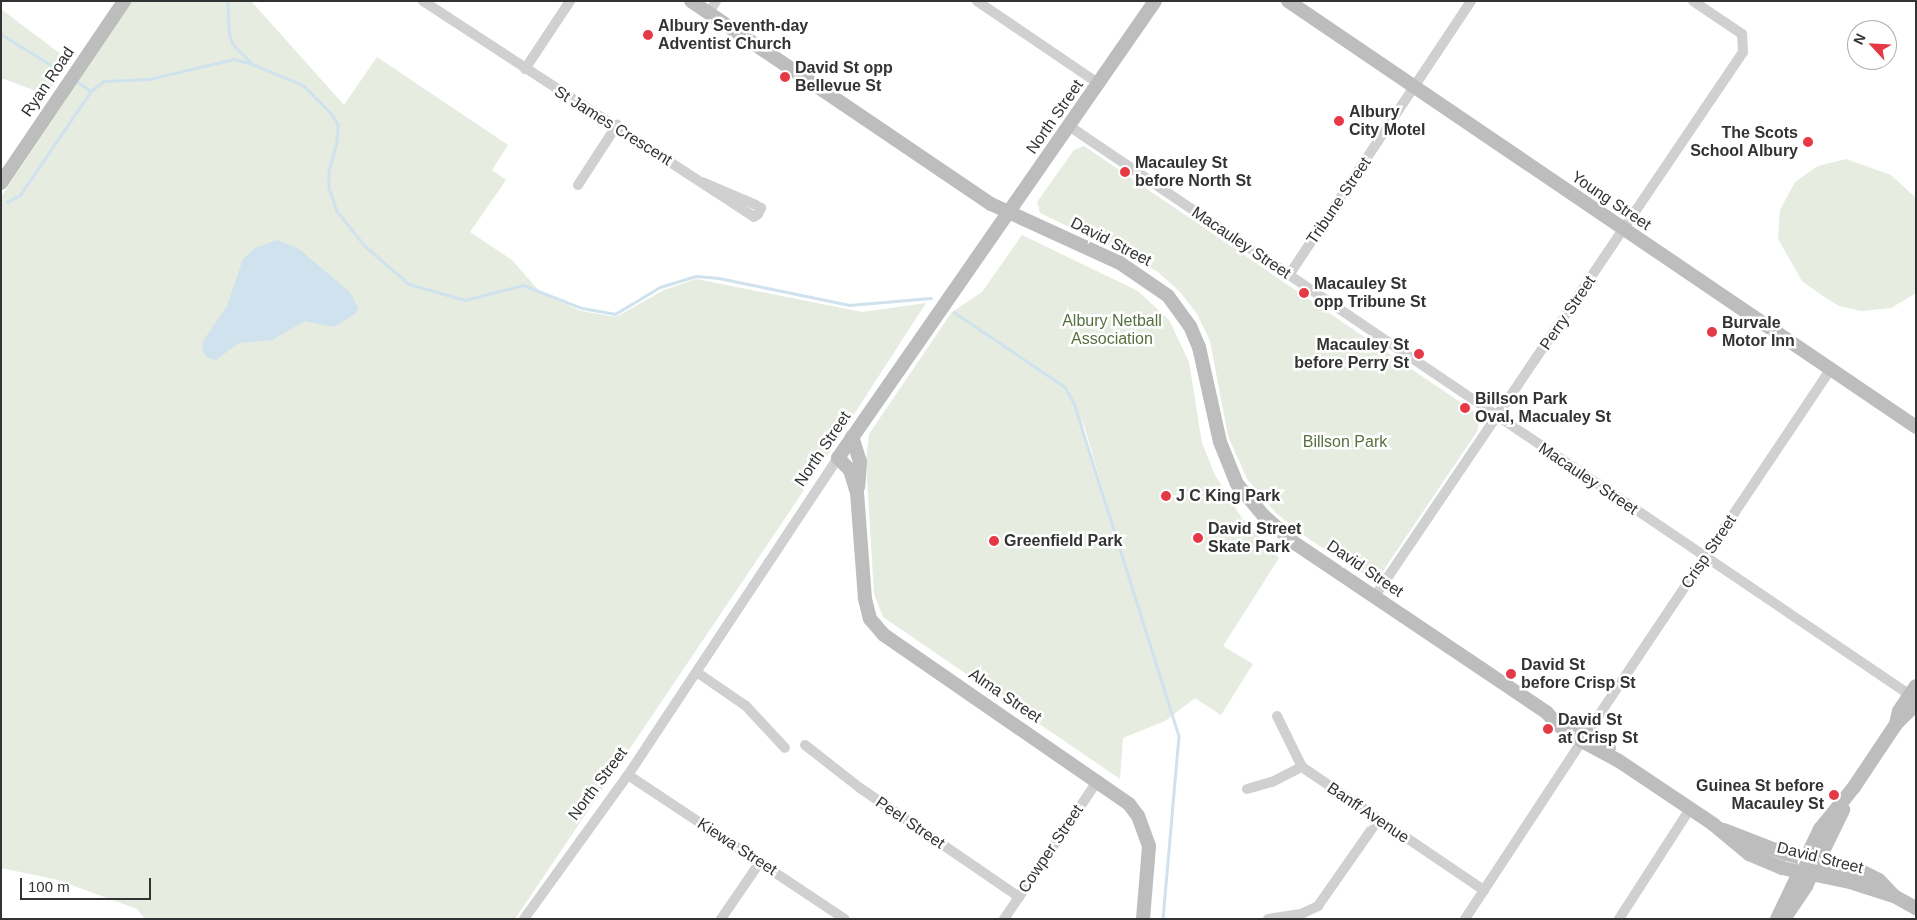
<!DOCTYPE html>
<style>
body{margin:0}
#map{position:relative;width:1917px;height:920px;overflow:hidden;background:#fff;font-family:Helvetica,sans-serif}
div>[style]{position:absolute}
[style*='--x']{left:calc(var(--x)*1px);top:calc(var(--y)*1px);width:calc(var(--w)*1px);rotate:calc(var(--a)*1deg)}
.green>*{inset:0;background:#e6ecdf}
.water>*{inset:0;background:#cfe2ee}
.stream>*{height:2.5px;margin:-1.25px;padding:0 1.25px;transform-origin:1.25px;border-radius:1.25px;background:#cfe2ee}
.street>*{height:10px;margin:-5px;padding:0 5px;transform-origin:5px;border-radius:5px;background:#d0d0d0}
.secondary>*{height:14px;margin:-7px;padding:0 7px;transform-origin:7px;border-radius:7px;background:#bdbdbd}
.dots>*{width:14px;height:14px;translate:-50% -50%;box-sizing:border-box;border:2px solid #fff;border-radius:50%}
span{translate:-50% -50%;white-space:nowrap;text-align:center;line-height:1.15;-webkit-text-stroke:5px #fff;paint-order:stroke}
.poi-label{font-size:16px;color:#333;font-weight:700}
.left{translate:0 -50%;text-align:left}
.right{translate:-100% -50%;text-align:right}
.street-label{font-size:16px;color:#333}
.park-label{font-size:16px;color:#56703f}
.frame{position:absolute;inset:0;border:2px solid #333;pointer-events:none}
.north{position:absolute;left:1847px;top:20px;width:50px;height:50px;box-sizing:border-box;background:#fff;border:1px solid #adadad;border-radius:50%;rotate:295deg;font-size:14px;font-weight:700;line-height:20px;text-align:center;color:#333}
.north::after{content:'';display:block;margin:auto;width:18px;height:22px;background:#e63946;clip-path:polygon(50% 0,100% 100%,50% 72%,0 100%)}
.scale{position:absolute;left:20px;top:878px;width:131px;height:22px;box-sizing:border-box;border:2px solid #333;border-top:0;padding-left:6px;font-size:15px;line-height:18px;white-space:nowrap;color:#333;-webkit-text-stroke:4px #fff;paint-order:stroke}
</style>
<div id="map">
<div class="green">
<i style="clip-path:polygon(132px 1px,251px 1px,344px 105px,377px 57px,508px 145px,492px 170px,506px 180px,470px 232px,512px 260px,541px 293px,581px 311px,616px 317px,664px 290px,696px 279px,862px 312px,926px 303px,829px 453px,515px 919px,145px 919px,137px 909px,58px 880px,1px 868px,1px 197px)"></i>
<i style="clip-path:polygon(1px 9px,70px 61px,47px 95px,1px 78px)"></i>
<i style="clip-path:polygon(1084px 146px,1479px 415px,1478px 430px,1381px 574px,1371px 579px,1309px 539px,1276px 513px,1247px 479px,1228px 436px,1210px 341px,1197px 314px,1181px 293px,1158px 272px,1126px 254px,1040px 213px,1037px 202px,1074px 150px)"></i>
<i style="clip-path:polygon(1846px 159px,1891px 175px,1916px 198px,1916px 293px,1891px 308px,1861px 311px,1839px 306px,1823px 296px,1802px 281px,1778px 239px,1780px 210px,1795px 182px,1818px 166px)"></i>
<i style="clip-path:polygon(evenodd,1022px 235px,1138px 291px,1169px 320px,1189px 362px,1202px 443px,1215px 475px,1241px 517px,1279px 558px,1223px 646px,1253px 664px,1221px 715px,1195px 698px,1165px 721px,1123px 738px,1120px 779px,883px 617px,874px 594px,866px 461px,869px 434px,952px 312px,982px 292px,1022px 235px,1081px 415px,1112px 521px,1111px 521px,1085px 435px,1081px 415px)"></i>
</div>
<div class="water">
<i style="clip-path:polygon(277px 240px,299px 249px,350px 292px,358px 308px,355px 314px,334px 327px,305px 321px,272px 340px,239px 343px,216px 360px,208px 358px,202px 351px,203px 341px,227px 306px,243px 259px,255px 248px)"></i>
</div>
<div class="stream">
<i style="--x:228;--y:1;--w:31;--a:88"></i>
<i style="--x:229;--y:32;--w:13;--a:72"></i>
<i style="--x:233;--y:44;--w:28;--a:46"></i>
<i style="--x:252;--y:64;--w:55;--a:22.4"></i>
<i style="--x:303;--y:85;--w:40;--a:45"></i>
<i style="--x:331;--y:113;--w:13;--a:58"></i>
<i style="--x:338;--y:124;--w:18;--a:93"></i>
<i style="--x:337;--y:142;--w:30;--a:105"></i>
<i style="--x:329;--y:171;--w:17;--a:90"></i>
<i style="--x:329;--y:188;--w:24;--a:71"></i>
<i style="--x:337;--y:211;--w:45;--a:51.3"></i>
<i style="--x:365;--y:246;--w:58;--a:40.8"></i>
<i style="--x:409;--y:284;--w:58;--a:15.9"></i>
<i style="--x:465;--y:300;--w:60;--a:-14.5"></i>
<i style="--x:523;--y:285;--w:63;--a:21.3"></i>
<i style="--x:582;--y:308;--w:34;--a:10"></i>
<i style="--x:615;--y:314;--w:52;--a:-31"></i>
<i style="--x:660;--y:287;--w:38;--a:-17"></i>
<i style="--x:696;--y:276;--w:23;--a:5"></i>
<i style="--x:719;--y:278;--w:133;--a:11.7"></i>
<i style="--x:849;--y:305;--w:82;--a:-4.9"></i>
<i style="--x:1;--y:34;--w:70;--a:31.7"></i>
<i style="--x:77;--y:81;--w:17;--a:36"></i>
<i style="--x:91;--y:91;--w:16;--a:-38"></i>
<i style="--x:104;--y:81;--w:45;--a:-2.5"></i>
<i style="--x:149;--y:79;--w:87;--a:-13.2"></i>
<i style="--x:234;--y:59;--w:18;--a:16"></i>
<i style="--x:7;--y:202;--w:15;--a:-28"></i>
<i style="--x:20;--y:195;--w:126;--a:-55.7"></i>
<i style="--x:954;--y:312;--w:134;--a:34"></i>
<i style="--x:1065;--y:387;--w:18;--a:61"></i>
<i style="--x:1074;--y:403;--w:349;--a:72.5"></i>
<i style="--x:1179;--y:736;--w:184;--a:95"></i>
</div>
<div class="street">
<i style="--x:423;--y:1;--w:395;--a:33.1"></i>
<i style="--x:754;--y:217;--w:5;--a:-37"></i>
<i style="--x:758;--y:214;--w:7;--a:-63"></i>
<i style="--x:761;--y:208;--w:8;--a:-150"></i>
<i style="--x:754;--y:204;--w:56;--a:-157.1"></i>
<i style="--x:977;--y:1;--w:148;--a:34.2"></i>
<i style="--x:709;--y:13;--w:14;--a:-60"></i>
<i style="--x:525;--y:69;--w:82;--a:-56.5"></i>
<i style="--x:1069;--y:126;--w:1015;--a:34.08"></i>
<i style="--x:578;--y:185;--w:72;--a:-57"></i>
<i style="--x:1289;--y:275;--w:329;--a:-56.4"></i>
<i style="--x:1375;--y:596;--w:657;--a:-55.92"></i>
<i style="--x:1743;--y:52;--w:18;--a:-93"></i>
<i style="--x:1742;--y:34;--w:59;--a:-146"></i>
<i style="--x:698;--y:673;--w:58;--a:34.5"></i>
<i style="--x:746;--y:706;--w:57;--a:47.1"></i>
<i style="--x:1277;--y:716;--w:57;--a:63.9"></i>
<i style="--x:1587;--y:733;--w:437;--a:-56.2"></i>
<i style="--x:805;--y:745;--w:70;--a:38"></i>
<i style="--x:860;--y:788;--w:193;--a:34.4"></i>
<i style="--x:628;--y:775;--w:260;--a:33.6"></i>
<i style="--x:1247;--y:789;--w:26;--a:-16"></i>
<i style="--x:1272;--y:782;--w:34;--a:-27"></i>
<i style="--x:1302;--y:767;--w:220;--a:34.1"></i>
<i style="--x:524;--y:919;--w:178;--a:-54.2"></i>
<i style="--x:628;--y:775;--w:380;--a:-56.5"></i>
<i style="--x:721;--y:919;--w:69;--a:-55.6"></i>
<i style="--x:1004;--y:919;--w:168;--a:-55.9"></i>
<i style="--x:1268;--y:919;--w:33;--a:-9"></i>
<i style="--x:1301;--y:914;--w:19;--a:-25"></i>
<i style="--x:1318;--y:906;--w:105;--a:-55.1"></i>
<i style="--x:1465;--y:919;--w:213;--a:-56.7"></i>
<i style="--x:1619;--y:919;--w:131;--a:-57.2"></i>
</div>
<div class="secondary">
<i style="--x:691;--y:1;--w:362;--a:34.1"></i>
<i style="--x:991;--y:204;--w:142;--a:24.6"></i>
<i style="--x:1120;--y:263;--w:58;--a:34.5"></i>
<i style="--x:1168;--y:296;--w:37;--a:54"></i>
<i style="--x:1190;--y:326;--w:23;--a:67"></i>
<i style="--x:1199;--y:347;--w:97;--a:77.5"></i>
<i style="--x:1220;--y:442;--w:45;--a:68"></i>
<i style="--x:1237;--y:484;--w:40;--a:50"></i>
<i style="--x:1263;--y:515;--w:40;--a:42"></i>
<i style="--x:1293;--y:542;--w:306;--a:33.9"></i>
<i style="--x:1547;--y:713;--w:16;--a:47"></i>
<i style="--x:1558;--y:725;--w:29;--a:34"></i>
<i style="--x:1582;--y:741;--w:42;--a:28.4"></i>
<i style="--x:1619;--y:761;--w:113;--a:33.8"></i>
<i style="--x:1713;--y:824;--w:47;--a:39.8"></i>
<i style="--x:1749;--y:854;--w:36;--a:23"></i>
<i style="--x:1782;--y:868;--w:69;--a:11.6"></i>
<i style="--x:1850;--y:882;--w:46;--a:17.7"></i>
<i style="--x:1894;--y:896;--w:25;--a:29"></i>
<i style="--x:1288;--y:1;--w:759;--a:34.15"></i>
<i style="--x:1;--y:183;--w:220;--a:-55.9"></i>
<i style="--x:852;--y:437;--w:25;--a:72"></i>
<i style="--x:860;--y:461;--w:26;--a:94"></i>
<i style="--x:1571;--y:722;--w:46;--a:34.4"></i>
<i style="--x:1896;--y:724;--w:13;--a:-77"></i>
<i style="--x:1899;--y:711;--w:30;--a:-56"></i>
<i style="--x:1724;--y:830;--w:66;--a:21.2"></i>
<i style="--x:1786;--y:854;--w:77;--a:12.8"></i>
<i style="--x:1861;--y:871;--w:20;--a:27"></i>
<i style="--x:1879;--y:880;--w:22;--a:47"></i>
<i style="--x:1143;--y:919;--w:73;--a:-85.3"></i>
<i style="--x:1149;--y:846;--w:32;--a:-110"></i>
<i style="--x:1138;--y:816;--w:15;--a:-127"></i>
<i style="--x:1129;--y:804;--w:298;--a:-145.4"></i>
<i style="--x:884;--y:635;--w:21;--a:-131"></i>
<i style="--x:870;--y:619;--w:21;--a:-104"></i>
<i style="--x:865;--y:599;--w:106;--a:-94.3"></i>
<i style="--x:857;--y:493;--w:24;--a:-107"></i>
<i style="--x:850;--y:470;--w:17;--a:-135"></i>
<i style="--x:838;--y:458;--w:556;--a:-55.25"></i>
<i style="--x:1777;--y:919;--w:100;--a:-64.5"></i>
<i style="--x:1820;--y:829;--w:54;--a:-51"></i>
<i style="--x:1854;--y:787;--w:76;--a:-56.3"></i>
<i style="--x:1896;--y:724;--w:28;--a:-45"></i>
<i style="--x:1784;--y:919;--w:40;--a:-56"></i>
<i style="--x:1806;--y:886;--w:85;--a:-64"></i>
</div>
<div class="dots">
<i style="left:648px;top:35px;background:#e63946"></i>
<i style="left:785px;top:77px;background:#e63946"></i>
<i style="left:1339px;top:121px;background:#e63946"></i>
<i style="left:1808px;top:142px;background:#e63946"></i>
<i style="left:1125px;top:172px;background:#e63946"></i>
<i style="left:1304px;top:293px;background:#e63946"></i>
<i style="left:1712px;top:332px;background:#e63946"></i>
<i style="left:1419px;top:354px;background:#e63946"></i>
<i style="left:1465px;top:408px;background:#e63946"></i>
<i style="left:1166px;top:496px;background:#e63946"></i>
<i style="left:1198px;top:538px;background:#e63946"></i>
<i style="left:994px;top:541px;background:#e63946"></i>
<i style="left:1511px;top:674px;background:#e63946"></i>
<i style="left:1548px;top:729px;background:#e63946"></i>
<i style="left:1834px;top:795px;background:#e63946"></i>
</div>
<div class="poi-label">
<span class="left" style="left:658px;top:35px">Albury Seventh-day<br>Adventist Church</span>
<span class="left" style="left:795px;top:77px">David St opp<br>Bellevue St</span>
<span class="left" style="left:1349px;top:121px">Albury<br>City Motel</span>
<span class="right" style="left:1798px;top:142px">The Scots<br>School Albury</span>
<span class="left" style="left:1135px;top:172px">Macauley St<br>before North St</span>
<span class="left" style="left:1314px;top:293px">Macauley St<br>opp Tribune St</span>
<span class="left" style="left:1722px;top:332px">Burvale<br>Motor Inn</span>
<span class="right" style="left:1409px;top:354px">Macauley St<br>before Perry St</span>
<span class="left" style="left:1475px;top:408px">Billson Park<br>Oval, Macualey St</span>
<span class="left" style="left:1176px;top:496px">J C King Park</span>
<span class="left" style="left:1208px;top:538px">David Street<br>Skate Park</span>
<span class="left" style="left:1004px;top:541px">Greenfield Park</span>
<span class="left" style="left:1521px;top:674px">David St<br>before Crisp St</span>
<span class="left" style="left:1558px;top:729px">David St<br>at Crisp St</span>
<span class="right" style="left:1824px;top:795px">Guinea St before<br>Macauley St</span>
</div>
<div class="street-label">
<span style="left:48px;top:82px;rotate:-56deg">Ryan Road</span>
<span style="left:1055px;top:117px;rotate:-55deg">North Street</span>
<span style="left:613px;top:126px;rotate:32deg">St James Crescent</span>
<span style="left:1339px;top:201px;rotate:-56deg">Tribune Street</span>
<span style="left:1611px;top:201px;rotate:34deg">Young Street</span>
<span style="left:1111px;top:242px;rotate:27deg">David Street</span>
<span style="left:1241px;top:243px;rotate:34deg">Macauley Street</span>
<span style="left:1568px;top:313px;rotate:-56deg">Perry Street</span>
<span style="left:823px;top:449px;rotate:-56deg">North Street</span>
<span style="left:1588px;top:479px;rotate:34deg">Macauley Street</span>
<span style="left:1709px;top:552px;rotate:-56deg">Crisp Street</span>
<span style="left:1365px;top:569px;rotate:34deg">David Street</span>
<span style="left:1005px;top:696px;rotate:34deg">Alma Street</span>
<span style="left:598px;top:784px;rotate:-53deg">North Street</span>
<span style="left:1368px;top:813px;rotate:34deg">Banff Avenue</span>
<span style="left:910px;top:823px;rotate:34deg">Peel Street</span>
<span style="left:737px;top:847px;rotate:33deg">Kiewa Street</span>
<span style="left:1051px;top:849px;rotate:-56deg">Cowper Street</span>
<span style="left:1820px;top:858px;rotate:14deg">David Street</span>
</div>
<div class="park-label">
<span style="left:1112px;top:330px">Albury Netball<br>Association</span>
<span style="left:1345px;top:442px">Billson Park</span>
</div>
<div class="frame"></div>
<div class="north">N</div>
<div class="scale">100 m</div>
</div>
